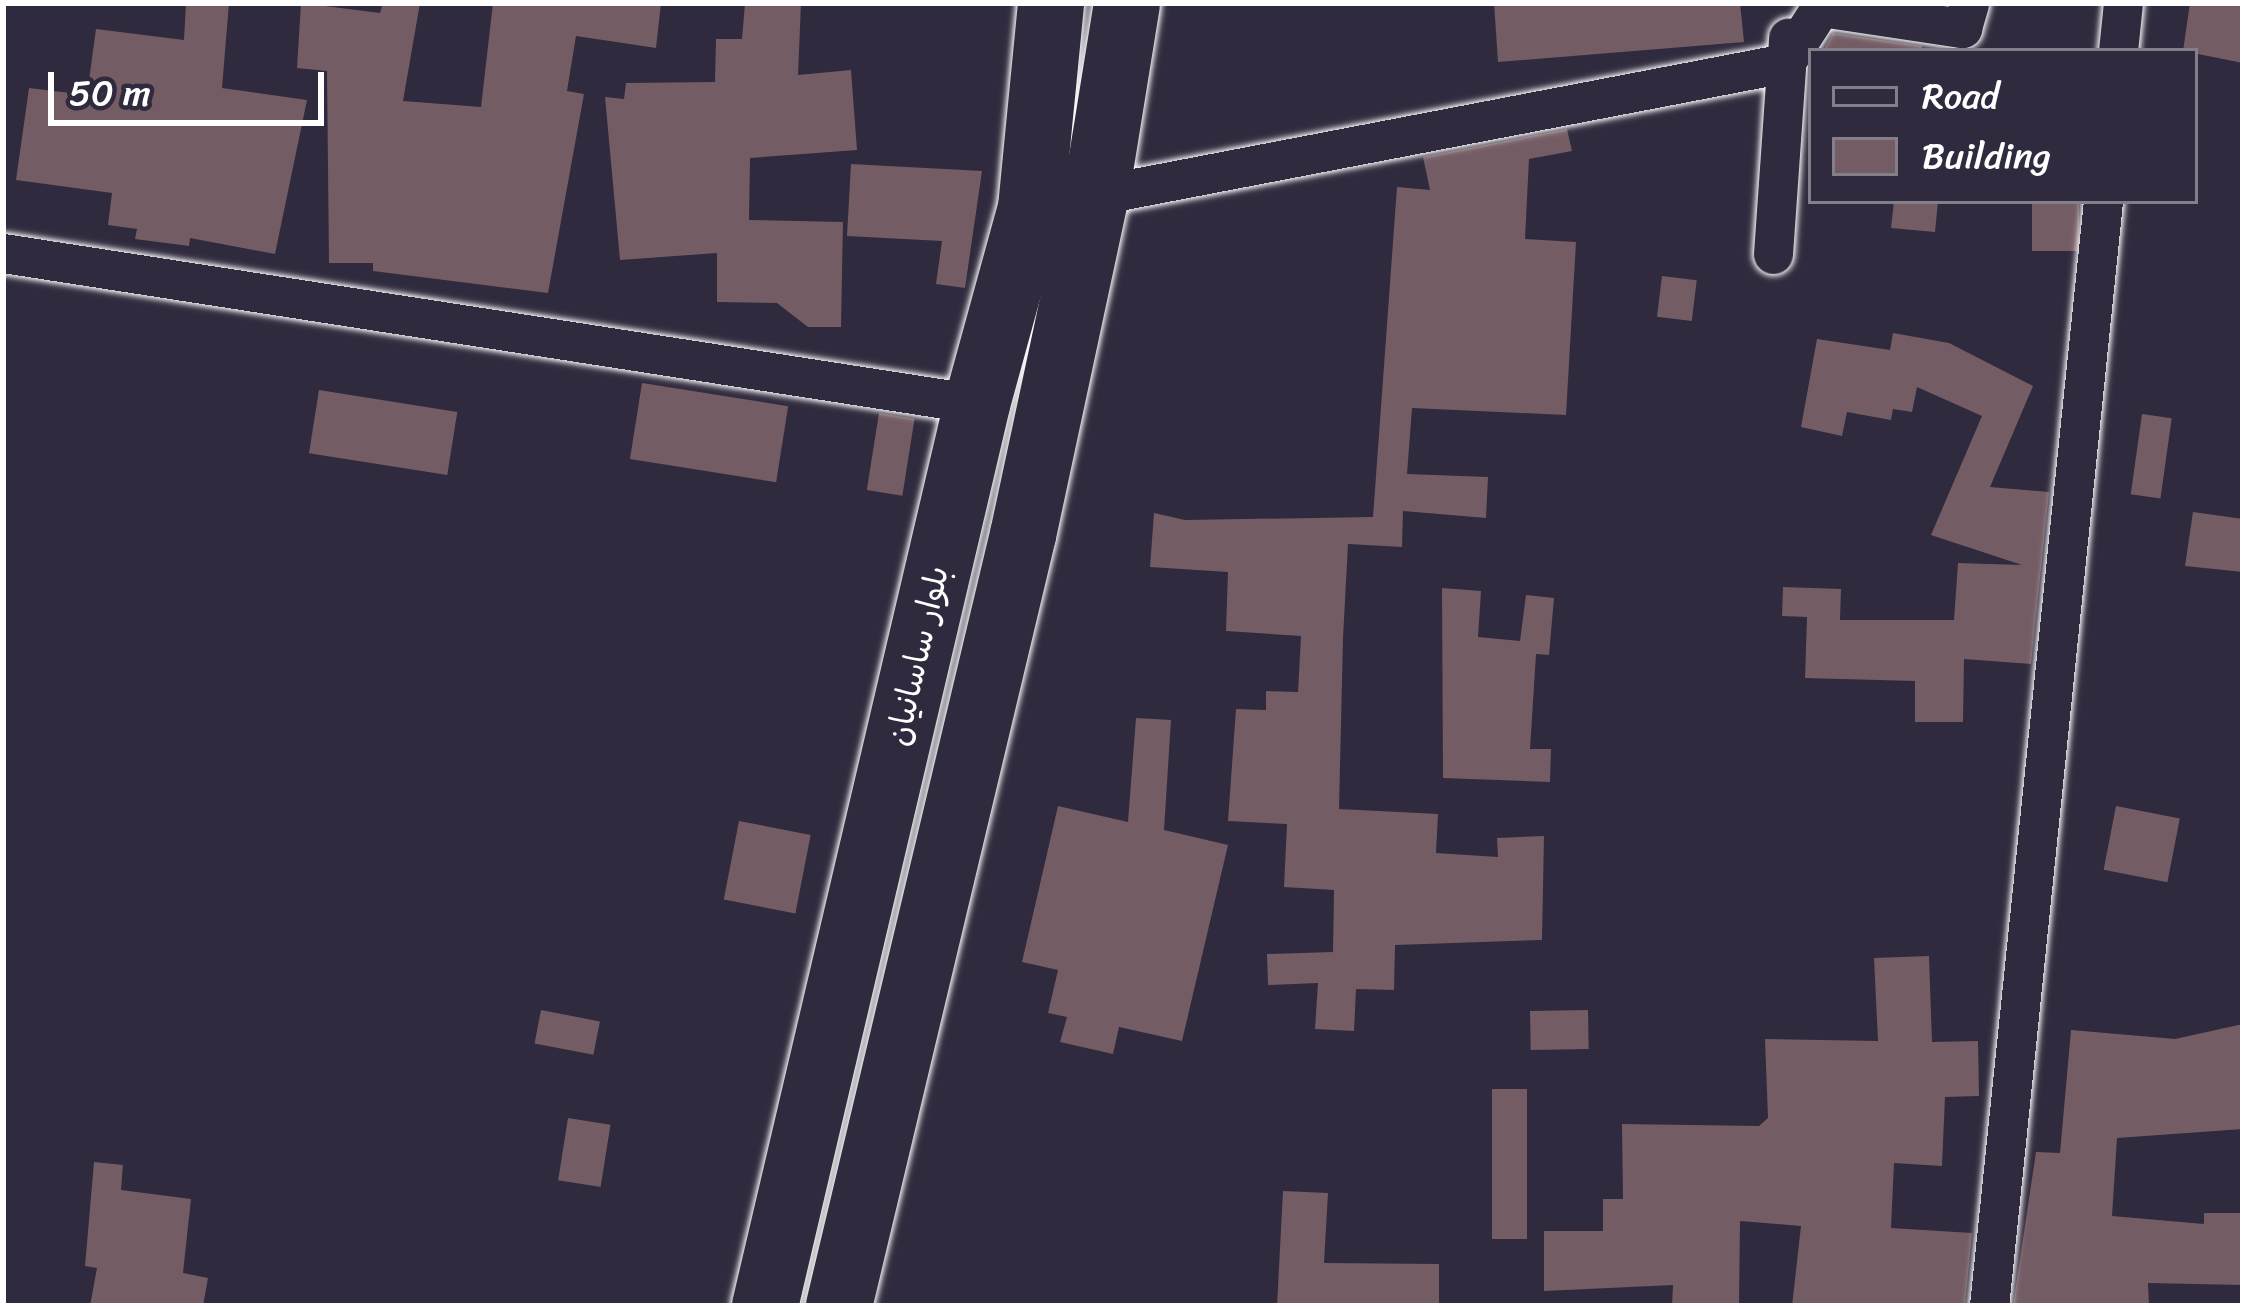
<!DOCTYPE html>
<meta charset="utf-8">
<style>
body{margin:0}
#map{position:relative;width:2246px;height:1309px;overflow:hidden;background:#2f2a3d;font-family:Sriracha,"Playpen Sans Arabic",sans-serif}
div>[style]{position:absolute}
[style*='--x']{left:calc(var(--x)*1px);top:calc(var(--y)*1px);width:calc(var(--w)*1px);rotate:calc(var(--a)*1deg)}
.building>*{inset:0;background:#745c64;transform-origin:0 0}
.roads{filter:drop-shadow(0 0 3px #fff) drop-shadow(0 0 3px #fff)}
.minor>*{height:39px;margin:-19.5px;padding:0 19.5px;transform-origin:19.5px;border-radius:19.5px;background:#2f2a3d}
.trunk>*{height:66px;margin:-33px;padding:0 33px;transform-origin:33px;border-radius:33px;background:#2f2a3d}
span{translate:-50% -50%;white-space:nowrap;text-align:center;line-height:1.15;-webkit-text-stroke:9px #2f2a3d;paint-order:stroke}
.street-label{font-size:33px;color:#fff}
.frame{position:absolute;inset:0;border:6px solid #fff;pointer-events:none}
.legend{position:absolute;left:1808px;top:48px;width:390px;height:156px;box-sizing:border-box;background:#2f2a3d;border:3px solid #827f8b;margin:0;padding:15px 21px;list-style:none;font-size:36px;color:#fff}
.legend li{display:flex;align-items:center;gap:24px;height:60px}
.legend b{width:60px;border:3px solid #827f8b}
.scale{position:absolute;left:48px;top:72px;width:276px;height:54px;box-sizing:border-box;border:6px solid #fff;border-top:0;padding-left:15px;font-size:36px;line-height:42px;white-space:nowrap;color:#fff;-webkit-text-stroke:9px #2f2a3d;paint-order:stroke}
</style>
<div id="map">
<div class="building">
<i style="clip-path:polygon(186px 3px,229px 3px,222px 88px,307px 100px,275px 254px,190px 238px,189px 246px,135px 239px,137px 229px,108px 225px,112px 193px,16px 180px,29px 88px,87px 95px,96px 29px,184px 40px)"></i>
<i style="clip-path:polygon(301px 3px,380px 13px,383px 3px,420px 3px,403px 101px,481px 107px,493px 3px,661px 3px,656px 48px,576px 36px,567px 91px,584px 94px,548px 293px,373px 271px,373px 263px,329px 263px,327px 71px,297px 68px)"></i>
<i style="clip-path:polygon(745px 3px,801px 3px,798px 75px,851px 70px,857px 150px,750px 158px,749px 220px,843px 222px,841px 327px,808px 327px,777px 303px,717px 302px,717px 253px,620px 260px,605px 97px,624px 99px,626px 83px,715px 82px,716px 39px,742px 39px)"></i>
<i style="clip-path:polygon(1494px 3px,1740px 3px,1744px 42px,1498px 62px)"></i>
<i style="clip-path:polygon(2190px 3px,2243px 3px,2243px 63px,2183px 51px)"></i>
<i style="clip-path:polygon(1833px 33px,1922px 46px,1921px 51px,1823px 51px)"></i>
<i style="clip-path:polygon(1567px 129px,1572px 151px,1529px 159px,1525px 239px,1576px 242px,1566px 415px,1412px 408px,1407px 474px,1488px 477px,1486px 518px,1403px 511px,1402px 547px,1348px 544px,1343px 638px,1339px 809px,1438px 814px,1436px 853px,1498px 857px,1497px 838px,1544px 836px,1542px 940px,1395px 945px,1394px 990px,1356px 989px,1354px 1031px,1315px 1029px,1318px 983px,1268px 985px,1267px 954px,1333px 952px,1334px 890px,1284px 887px,1287px 824px,1228px 821px,1236px 709px,1266px 710px,1266px 691px,1298px 692px,1301px 636px,1226px 631px,1228px 572px,1150px 567px,1154px 513px,1185px 520px,1373px 517px,1397px 187px,1430px 190px,1423px 157px)"></i>
<i style="clip-path:polygon(851px 164px,982px 171px,965px 288px,936px 284px,942px 241px,847px 236px)"></i>
<i style="clip-path:polygon(1894px 201px,1938px 201px,1935px 232px,1891px 228px)"></i>
<i style="left:2032px;top:201px;width:47px;height:50px"></i>
<i style="left:1662px;top:276px;width:35px;height:41px;rotate:7deg"></i>
<i style="clip-path:polygon(1893px 333px,1949px 343px,2033px 386px,1990px 487px,2049px 492px,2031px 664px,1964px 659px,1963px 722px,1915px 722px,1915px 681px,1805px 678px,1807px 617px,1782px 616px,1783px 587px,1841px 589px,1840px 620px,1954px 620px,1958px 563px,2022px 565px,1931px 535px,1982px 416px,1917px 387px,1912px 412px,1893px 409px,1891px 420px,1847px 412px,1842px 436px,1801px 427px,1817px 339px,1890px 350px)"></i>
<i style="left:642px;top:383px;width:148px;height:77px;rotate:9deg"></i>
<i style="left:319px;top:390px;width:140px;height:64px;rotate:9deg"></i>
<i style="left:879px;top:413px;width:36px;height:78px;rotate:9deg"></i>
<i style="left:2142px;top:414px;width:30px;height:81px;rotate:8deg"></i>
<i style="clip-path:polygon(2193px 512px,2243px 519px,2243px 572px,2185px 566px)"></i>
<i style="clip-path:polygon(1442px 588px,1481px 591px,1478px 637px,1520px 641px,1526px 595px,1554px 598px,1549px 655px,1536px 654px,1530px 749px,1551px 749px,1550px 782px,1443px 778px)"></i>
<i style="clip-path:polygon(1136px 718px,1171px 720px,1164px 830px,1228px 845px,1182px 1041px,1119px 1027px,1113px 1054px,1060px 1042px,1067px 1017px,1048px 1013px,1058px 970px,1022px 962px,1058px 806px,1128px 822px)"></i>
<i style="left:2116px;top:806px;width:65px;height:65px;rotate:11deg"></i>
<i style="left:739px;top:821px;width:73px;height:80px;rotate:11deg"></i>
<i style="clip-path:polygon(1929px 956px,1932px 1042px,1978px 1041px,1979px 1096px,1945px 1097px,1942px 1166px,1894px 1163px,1891px 1228px,1972px 1233px,1965px 1306px,1792px 1306px,1801px 1226px,1740px 1221px,1739px 1306px,1672px 1306px,1673px 1285px,1544px 1291px,1544px 1231px,1603px 1231px,1603px 1199px,1623px 1199px,1622px 1124px,1759px 1126px,1768px 1118px,1765px 1039px,1878px 1041px,1874px 958px)"></i>
<i style="left:541px;top:1010px;width:60px;height:34px;rotate:11deg"></i>
<i style="left:1588px;top:1010px;width:39px;height:58px;rotate:89deg"></i>
<i style="clip-path:polygon(2243px 1024px,2243px 1129px,2117px 1138px,2112px 1216px,2204px 1224px,2204px 1213px,2243px 1213px,2243px 1285px,2148px 1283px,2149px 1306px,2013px 1306px,2036px 1152px,2060px 1153px,2071px 1030px,2175px 1039px)"></i>
<i style="left:1492px;top:1089px;width:35px;height:150px"></i>
<i style="left:568px;top:1118px;width:43px;height:63px;rotate:9deg"></i>
<i style="clip-path:polygon(94px 1162px,123px 1165px,121px 1190px,191px 1199px,183px 1273px,208px 1278px,203px 1306px,90px 1306px,97px 1268px,85px 1266px)"></i>
<i style="clip-path:polygon(1283px 1191px,1328px 1193px,1324px 1263px,1439px 1264px,1439px 1306px,1277px 1306px)"></i>
</div>
<div class="roads">
<div class="minor">
<i style="--x:2118;--y:51;--w:48;--a:-84.1"></i>
<i style="--x:1077;--y:199;--w:721;--a:-10.87"></i>
<i style="--x:1785;--y:63;--w:67;--a:-57.3"></i>
<i style="--x:1821;--y:7;--w:143;--a:8.5"></i>
<i style="--x:1962;--y:28;--w:26;--a:-74"></i>
<i style="--x:3;--y:253;--w:986;--a:8.81"></i>
<i style="--x:1773;--y:254;--w:217;--a:-86"></i>
<i style="--x:1989;--y:1306;--w:1111;--a:-84.11"></i>
</div>
<div class="trunk">
<i style="--x:765;--y:1306;--w:927;--a:-76.77"></i>
<i style="--x:977;--y:404;--w:203;--a:-74.6"></i>
<i style="--x:1031;--y:208;--w:206;--a:-84.4"></i>
<i style="--x:839;--y:1306;--w:793;--a:-76.58"></i>
<i style="--x:1023;--y:535;--w:348;--a:-77.9"></i>
<i style="--x:1096;--y:195;--w:194;--a:-80.8"></i>
</div>
</div>
<div class="street-label">
<span style="left:918px;top:656px;rotate:-77deg">بلوار ساسانیان</span>
</div>
<div class="frame"></div>
<ul class="legend">
<li><b style="height:15px;background:#2f2a3d"></b>Road</li>
<li><b style="height:33px;background:#745c64"></b>Building</li>
</ul>
<div class="scale">50 m</div>
</div>
